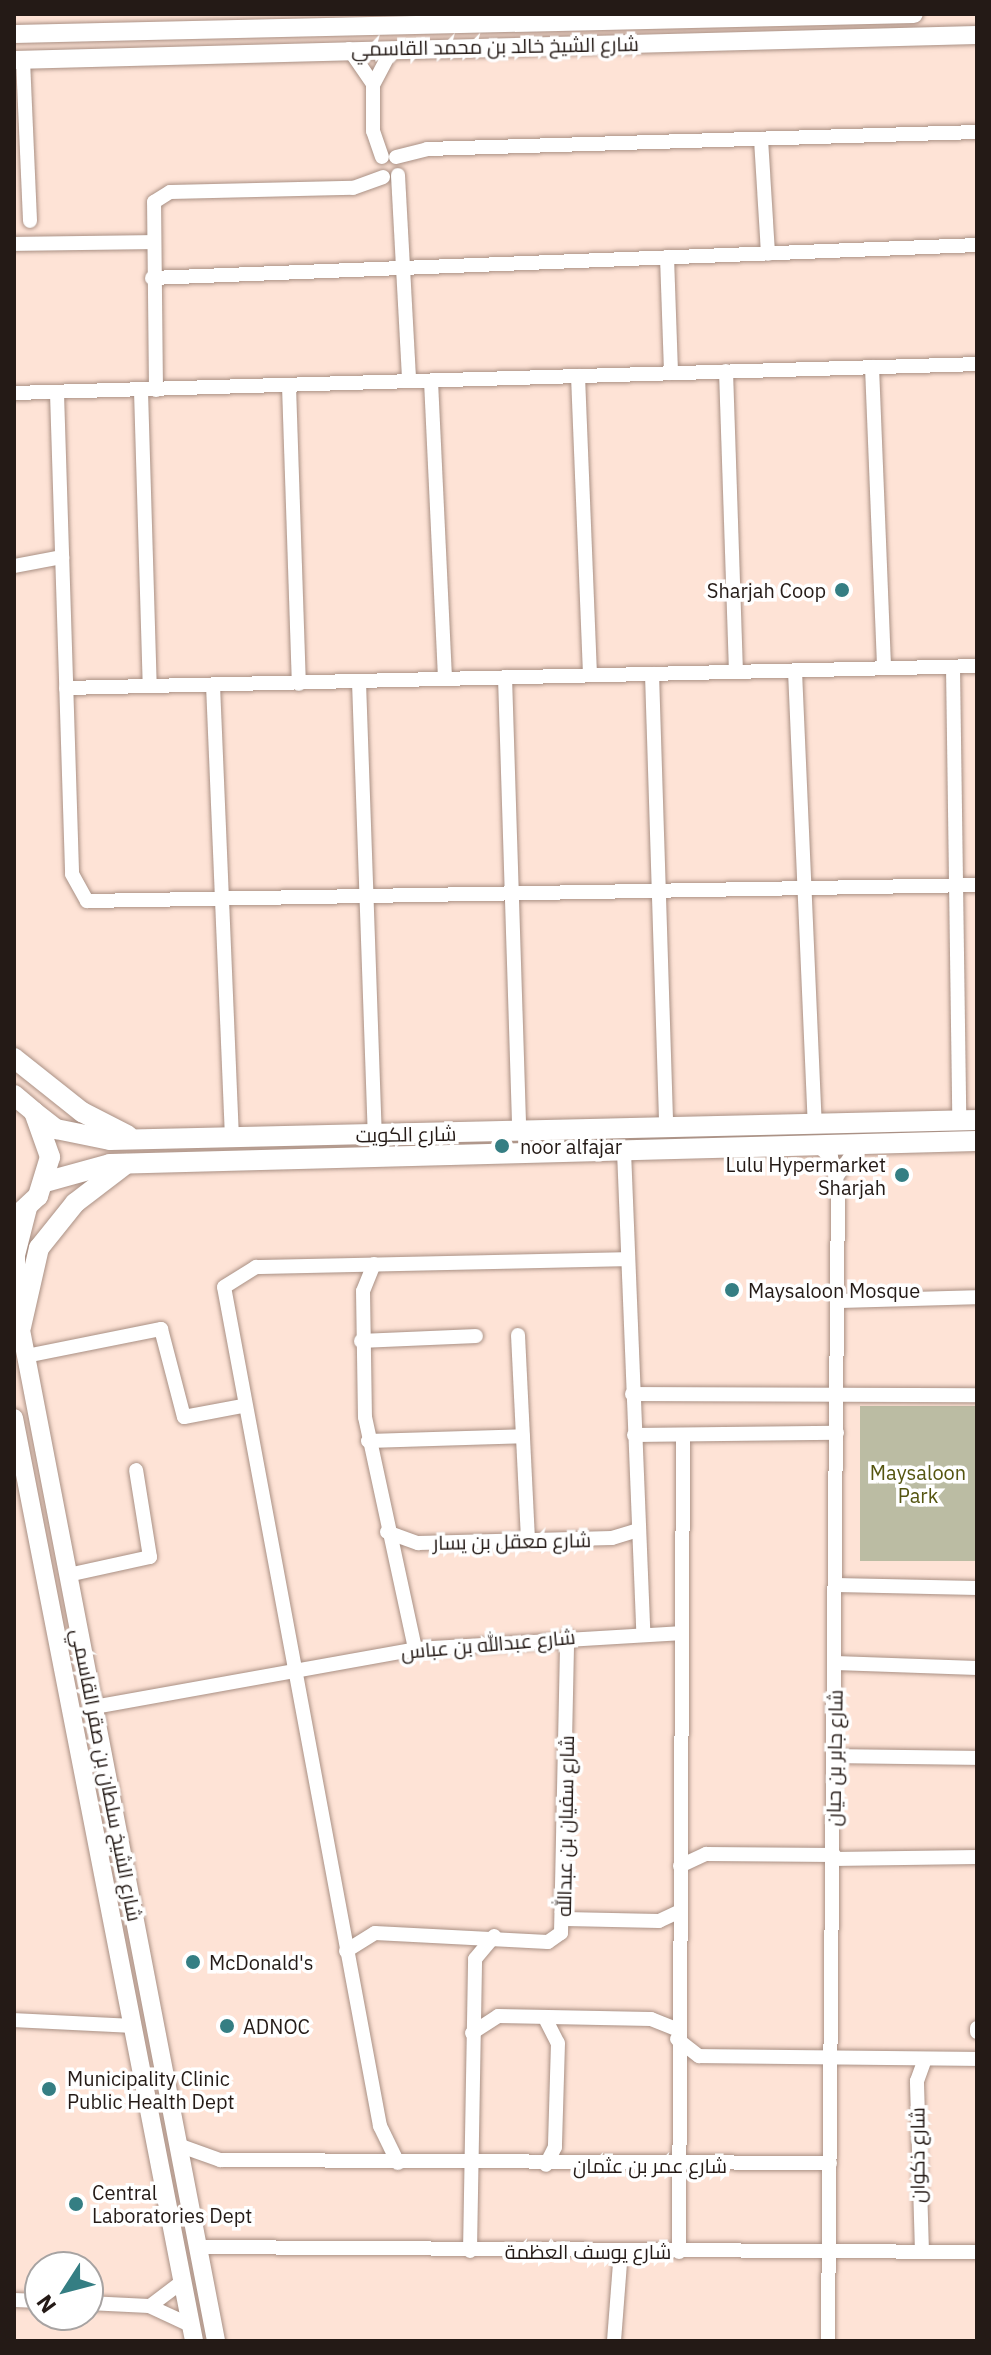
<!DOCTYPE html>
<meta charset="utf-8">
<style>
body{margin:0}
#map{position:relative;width:991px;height:2355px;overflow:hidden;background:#fee3d6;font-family:"IBM Plex Sans",Cairo,sans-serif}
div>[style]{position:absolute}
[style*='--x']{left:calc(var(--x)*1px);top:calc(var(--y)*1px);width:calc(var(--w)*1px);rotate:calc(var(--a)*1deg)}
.green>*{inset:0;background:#bbbca3;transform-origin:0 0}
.roads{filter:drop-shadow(0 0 2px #a99084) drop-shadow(0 0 2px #a99084)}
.street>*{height:14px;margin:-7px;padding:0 7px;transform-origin:7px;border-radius:7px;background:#fff}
.secondary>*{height:18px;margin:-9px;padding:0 9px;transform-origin:9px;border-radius:9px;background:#fff}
.primary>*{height:20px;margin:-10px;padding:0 10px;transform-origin:10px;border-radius:10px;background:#fff}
.dots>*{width:22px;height:22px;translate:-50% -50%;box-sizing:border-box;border:4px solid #fff;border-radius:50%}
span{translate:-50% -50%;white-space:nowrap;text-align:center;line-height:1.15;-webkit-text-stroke:7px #fff;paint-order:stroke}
.street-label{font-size:20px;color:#241a16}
.poi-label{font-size:20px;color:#241a16}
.right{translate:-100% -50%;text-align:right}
.left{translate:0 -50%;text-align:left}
.park-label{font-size:20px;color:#555510}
.frame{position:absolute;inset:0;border:16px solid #241a16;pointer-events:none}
.north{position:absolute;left:24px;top:2251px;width:80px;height:80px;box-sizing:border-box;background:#fff;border:2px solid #a7a3a2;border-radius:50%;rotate:234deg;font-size:22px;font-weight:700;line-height:32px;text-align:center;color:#241a16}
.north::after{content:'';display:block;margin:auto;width:28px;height:36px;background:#357e83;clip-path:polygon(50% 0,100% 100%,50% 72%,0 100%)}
</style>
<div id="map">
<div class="green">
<i style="left:860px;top:1406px;width:117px;height:155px"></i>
</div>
<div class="roads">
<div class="street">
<i style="--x:349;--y:49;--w:42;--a:55.6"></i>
<i style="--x:23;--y:60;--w:161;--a:87.5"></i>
<i style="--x:761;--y:139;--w:115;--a:86.5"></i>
<i style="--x:382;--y:157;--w:28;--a:-109"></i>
<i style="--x:373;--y:131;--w:46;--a:-90"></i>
<i style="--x:373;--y:85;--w:41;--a:-62.2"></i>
<i style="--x:396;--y:157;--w:32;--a:-14"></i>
<i style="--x:427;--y:149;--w:550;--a:-1.77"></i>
<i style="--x:398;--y:175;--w:206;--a:86.9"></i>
<i style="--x:14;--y:244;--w:137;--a:-0.8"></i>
<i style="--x:667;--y:257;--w:116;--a:88"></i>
<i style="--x:152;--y:278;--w:826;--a:-2.29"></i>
<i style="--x:872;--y:367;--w:301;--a:87.7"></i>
<i style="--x:726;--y:371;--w:301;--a:88.1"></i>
<i style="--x:578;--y:376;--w:299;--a:87.7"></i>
<i style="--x:431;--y:381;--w:298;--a:87.3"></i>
<i style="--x:289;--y:386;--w:298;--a:88.1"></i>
<i style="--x:156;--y:390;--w:188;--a:-90.6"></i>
<i style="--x:154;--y:202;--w:19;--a:-32"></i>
<i style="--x:170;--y:192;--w:183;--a:-1.3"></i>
<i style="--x:353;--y:188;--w:32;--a:-20"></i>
<i style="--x:141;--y:391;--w:295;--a:88.3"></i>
<i style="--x:14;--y:393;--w:963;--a:-1.72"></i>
<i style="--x:57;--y:393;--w:481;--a:88.2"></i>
<i style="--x:72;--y:874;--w:31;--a:61"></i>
<i style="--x:87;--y:901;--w:890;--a:-1.03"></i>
<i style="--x:14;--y:566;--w:49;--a:-10.6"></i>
<i style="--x:953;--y:667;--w:454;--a:89.2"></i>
<i style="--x:795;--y:671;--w:453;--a:87.5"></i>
<i style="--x:652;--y:674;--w:452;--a:88.2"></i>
<i style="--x:505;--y:677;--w:455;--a:88.2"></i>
<i style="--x:359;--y:682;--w:453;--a:88"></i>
<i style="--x:213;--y:685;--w:452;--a:87.6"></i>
<i style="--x:66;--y:688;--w:911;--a:-1.38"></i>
<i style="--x:816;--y:1144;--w:20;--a:41"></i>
<i style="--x:831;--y:1157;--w:31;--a:77"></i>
<i style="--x:838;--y:1187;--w:1154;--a:90.5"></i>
<i style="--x:624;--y:1151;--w:482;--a:87.7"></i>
<i style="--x:837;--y:1176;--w:40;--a:-55.1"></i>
<i style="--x:374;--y:1264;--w:29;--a:112"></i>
<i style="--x:363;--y:1291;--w:126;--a:89.1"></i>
<i style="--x:365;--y:1417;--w:237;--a:77.8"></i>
<i style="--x:838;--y:1301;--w:139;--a:-1.6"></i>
<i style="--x:518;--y:1335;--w:205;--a:87.2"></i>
<i style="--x:361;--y:1341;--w:115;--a:-2.5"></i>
<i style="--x:26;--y:1356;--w:138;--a:-11.3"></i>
<i style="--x:161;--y:1329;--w:91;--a:75.4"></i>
<i style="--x:184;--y:1417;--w:60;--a:-10.6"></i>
<i style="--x:632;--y:1394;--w:345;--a:0.2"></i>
<i style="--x:634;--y:1435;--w:203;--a:-0.6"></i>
<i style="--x:368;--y:1441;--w:155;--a:-1.8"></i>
<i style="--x:387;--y:1532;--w:33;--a:20"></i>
<i style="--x:418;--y:1543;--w:194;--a:-1.5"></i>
<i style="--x:612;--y:1538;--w:27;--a:-17"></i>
<i style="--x:68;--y:1575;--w:84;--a:-12.4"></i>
<i style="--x:150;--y:1557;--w:88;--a:-99.1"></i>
<i style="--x:836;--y:1585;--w:141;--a:1.2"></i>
<i style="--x:835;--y:1663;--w:142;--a:2"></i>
<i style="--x:94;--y:1707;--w:326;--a:-10.2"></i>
<i style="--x:415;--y:1649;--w:266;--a:-3.4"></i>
<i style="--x:834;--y:1756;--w:143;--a:0.8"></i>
<i style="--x:833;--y:1859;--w:144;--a:-0.8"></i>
<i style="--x:680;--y:1866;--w:29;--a:-25"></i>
<i style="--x:706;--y:1854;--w:128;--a:0.4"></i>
<i style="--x:565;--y:1919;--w:94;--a:1.2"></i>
<i style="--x:659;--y:1921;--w:23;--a:-25"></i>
<i style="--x:346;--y:1951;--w:34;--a:-32"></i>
<i style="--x:375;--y:1933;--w:173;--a:3"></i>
<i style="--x:548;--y:1942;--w:16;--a:-35"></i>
<i style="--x:561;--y:1933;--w:297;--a:-88.8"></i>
<i style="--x:545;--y:2018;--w:28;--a:63"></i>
<i style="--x:558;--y:2043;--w:104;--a:91.7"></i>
<i style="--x:555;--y:2147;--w:20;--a:117"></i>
<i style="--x:14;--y:2020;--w:118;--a:2.9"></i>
<i style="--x:977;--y:2028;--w:4;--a:90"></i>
<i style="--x:472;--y:2033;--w:31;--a:-33"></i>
<i style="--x:498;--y:2016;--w:153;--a:1.1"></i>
<i style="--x:651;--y:2019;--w:27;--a:22"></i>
<i style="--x:677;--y:2039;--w:28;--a:38"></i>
<i style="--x:699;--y:2056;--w:278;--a:0.6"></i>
<i style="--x:178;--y:2145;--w:45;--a:19.7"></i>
<i style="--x:220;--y:2160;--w:610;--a:0.28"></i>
<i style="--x:398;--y:2163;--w:41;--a:-115.9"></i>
<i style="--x:380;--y:2126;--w:853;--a:-100.53"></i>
<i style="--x:224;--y:1287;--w:38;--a:-32"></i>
<i style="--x:256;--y:1267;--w:371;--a:-1.2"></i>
<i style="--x:198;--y:2247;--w:779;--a:0.37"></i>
<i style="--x:470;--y:2251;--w:292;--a:-89"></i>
<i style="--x:475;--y:1959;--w:30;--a:-50"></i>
<i style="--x:679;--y:2252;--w:817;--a:-89.72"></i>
<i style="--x:922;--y:2252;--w:171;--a:-91.7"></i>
<i style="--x:917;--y:2081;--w:23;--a:-70"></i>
<i style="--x:14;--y:2300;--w:26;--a:2"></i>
<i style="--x:88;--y:2303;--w:61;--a:2.8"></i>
<i style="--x:149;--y:2306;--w:45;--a:24.9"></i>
<i style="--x:150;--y:2306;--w:40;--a:-37"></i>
<i style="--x:614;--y:2341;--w:90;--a:-85.6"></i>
</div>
<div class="secondary">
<i style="--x:14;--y:34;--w:900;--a:-1.27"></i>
<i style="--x:14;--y:60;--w:963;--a:-1.49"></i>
<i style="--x:28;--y:1208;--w:49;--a:104.3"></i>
<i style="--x:16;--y:1255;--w:49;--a:90"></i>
<i style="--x:16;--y:1304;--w:1056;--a:79.08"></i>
<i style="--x:14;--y:1418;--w:940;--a:78.96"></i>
</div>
<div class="primary">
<i style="--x:14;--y:1058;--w:87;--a:38.5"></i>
<i style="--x:82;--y:1112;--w:51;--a:27.1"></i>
<i style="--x:14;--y:1095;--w:26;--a:40"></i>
<i style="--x:34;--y:1112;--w:48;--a:70.4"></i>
<i style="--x:50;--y:1157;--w:41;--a:107.1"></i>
<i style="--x:38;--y:1196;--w:33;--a:137"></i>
<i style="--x:34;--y:1112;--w:28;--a:38"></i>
<i style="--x:56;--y:1129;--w:55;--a:11.5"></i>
<i style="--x:110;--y:1140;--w:867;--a:-1.32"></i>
<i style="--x:45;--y:1182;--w:67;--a:-15.5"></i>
<i style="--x:110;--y:1164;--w:867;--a:-1.52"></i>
<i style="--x:21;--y:1327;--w:81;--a:-77.2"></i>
<i style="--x:39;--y:1248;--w:58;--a:-51.3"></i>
<i style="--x:75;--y:1203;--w:64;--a:-37.4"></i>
</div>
</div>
<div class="dots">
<i style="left:842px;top:590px;background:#357e83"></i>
<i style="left:502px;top:1146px;background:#357e83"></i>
<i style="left:902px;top:1175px;background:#357e83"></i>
<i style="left:732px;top:1290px;background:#357e83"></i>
<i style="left:193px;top:1962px;background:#357e83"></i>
<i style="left:227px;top:2026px;background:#357e83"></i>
<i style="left:49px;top:2089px;background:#357e83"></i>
<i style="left:76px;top:2204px;background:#357e83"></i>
</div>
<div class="street-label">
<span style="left:495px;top:46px;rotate:-1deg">شارع الشيخ خالد بن محمد القاسمي</span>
<span style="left:406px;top:1134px;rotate:-1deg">شارع الكويت</span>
<span style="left:512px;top:1541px;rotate:-1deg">شارع معقل بن يسار</span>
<span style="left:488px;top:1644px;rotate:-5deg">شارع عبدالله بن عباس</span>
<span style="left:834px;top:1758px;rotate:-89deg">شارع جابر بن حيان</span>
<span style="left:107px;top:1775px;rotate:79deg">شارع الشيخ سلطان بن صقر القاسمي</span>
<span style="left:565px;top:1826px;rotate:-89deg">شارع سفيان بن عبدالله</span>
<span style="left:917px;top:2155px;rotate:-90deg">شارع ذكوان</span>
<span style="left:650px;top:2165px">شارع عمر بن عثمان</span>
<span style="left:588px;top:2251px">شارع يوسف العظمة</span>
</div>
<div class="poi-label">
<span class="right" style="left:826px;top:590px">Sharjah Coop</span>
<span class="left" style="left:520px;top:1146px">noor alfajar</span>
<span class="right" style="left:886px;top:1176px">Lulu Hypermarket<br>Sharjah</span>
<span class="left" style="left:748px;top:1290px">Maysaloon Mosque</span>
<span class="left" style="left:209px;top:1962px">McDonald's</span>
<span class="left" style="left:243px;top:2026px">ADNOC</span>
<span class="left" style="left:67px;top:2090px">Municipality Clinic<br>Public Health Dept</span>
<span class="left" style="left:92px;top:2204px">Central<br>Laboratories Dept</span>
</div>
<div class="park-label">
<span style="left:918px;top:1484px">Maysaloon<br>Park</span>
</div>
<div class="frame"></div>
<div class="north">N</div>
</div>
